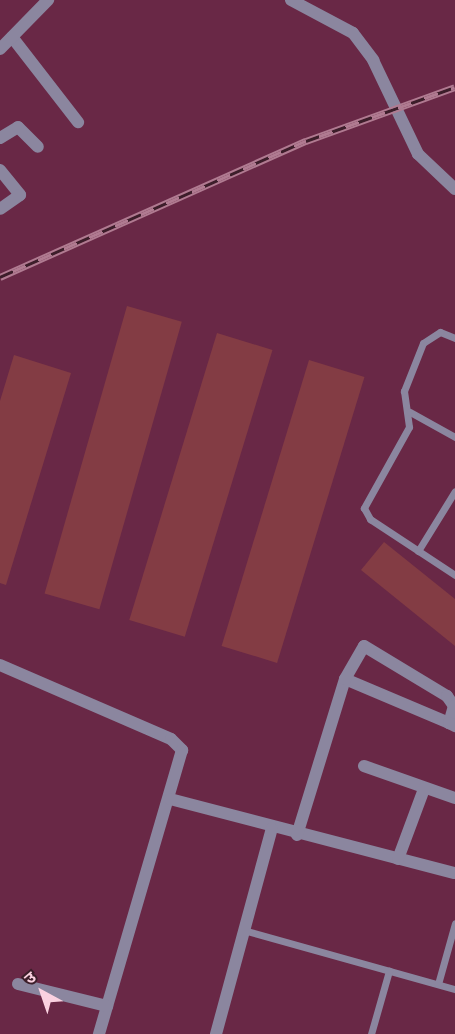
<!DOCTYPE html>
<meta charset="utf-8">
<style>
body{margin:0}
#map{position:relative;width:455px;height:1034px;overflow:hidden;background:#692846;font-family:Cabin,"Noto Sans Devanagari",sans-serif}
div>[style]{position:absolute}
[style*='--x']{left:calc(var(--x)*1px);top:calc(var(--y)*1px);width:calc(var(--w)*1px);rotate:calc(var(--a)*1deg)}
.building>*{inset:0;background:#833c44;transform-origin:0 0}
.service>*{height:7px;margin:-3.5px;padding:0 3.5px;transform-origin:3.5px;border-radius:3.5px;background:#8b869f}
.minor>*{height:12px;margin:-6px;padding:0 6px;transform-origin:6px;border-radius:6px;background:#8b869f}
.tertiary>*{height:12px;margin:-6px;padding:0 6px;transform-origin:6px;border-radius:6px;background:#8b869f}
.rail>*{height:7px;margin-top:-3.5px;transform-origin:0;background:repeating-linear-gradient(90deg,#3c1e2a 0 14px,#b07b91 0 28px);box-sizing:border-box;border-block:2px solid #b07b91}
span{translate:-50% -50%;white-space:nowrap;text-align:center;line-height:1.15;-webkit-text-stroke:6px #3c1e2a;paint-order:stroke}
.north{position:absolute;left:12px;top:962px;width:60px;height:60px;-webkit-text-stroke:4px #3c1e2a;paint-order:stroke;rotate:320deg;font-size:16px;font-weight:700;line-height:24px;text-align:center;color:#fad1e0}
.north::after{content:'';display:block;margin:auto;width:21px;height:27px;background:#fad1e0;clip-path:polygon(50% 0,100% 100%,50% 72%,0 100%)}
</style>
<div id="map">
<div class="building">
<i style="left:127px;top:306px;width:57px;height:299px;rotate:16deg"></i>
<i style="left:217px;top:333px;width:58px;height:300px;rotate:17deg"></i>
<i style="clip-path:polygon(14px 355px,71px 373px,6px 585px,0 583px,0 401px)"></i>
<i style="left:309px;top:360px;width:58px;height:299px;rotate:17deg"></i>
<i style="clip-path:polygon(384px 542px,455px 599px,455px 646px,361px 570px)"></i>
</div>
<div class="service">
<i style="--x:455;--y:338;--w:16;--a:-158"></i>
<i style="--x:440;--y:332;--w:20;--a:147"></i>
<i style="--x:423;--y:343;--w:52;--a:111.6"></i>
<i style="--x:404;--y:391;--w:36;--a:82"></i>
<i style="--x:409;--y:427;--w:93;--a:119.1"></i>
<i style="--x:364;--y:508;--w:13;--a:61"></i>
<i style="--x:370;--y:519;--w:102;--a:33.4"></i>
<i style="--x:410;--y:412;--w:51;--a:29.1"></i>
<i style="--x:418;--y:551;--w:70;--a:-58.3"></i>
<i style="--x:243;--y:930;--w:220;--a:15.6"></i>
<i style="--x:438;--y:984;--w:63;--a:-74.4"></i>
<i style="--x:371;--y:1034;--w:66;--a:-74.1"></i>
</div>
<div class="minor">
<i style="--x:12;--y:37;--w:108;--a:52.2"></i>
<i style="--x:0;--y:49;--w:69;--a:-45.6"></i>
<i style="--x:0;--y:138;--w:21;--a:-31"></i>
<i style="--x:18;--y:127;--w:28;--a:45"></i>
<i style="--x:0;--y:170;--w:32;--a:51"></i>
<i style="--x:20;--y:195;--w:24;--a:145"></i>
<i style="--x:0;--y:665;--w:186;--a:23.4"></i>
<i style="--x:171;--y:739;--w:16;--a:45"></i>
<i style="--x:182;--y:750;--w:296;--a:106.3"></i>
<i style="--x:345;--y:679;--w:113;--a:22.9"></i>
<i style="--x:364;--y:766;--w:96;--a:19.4"></i>
<i style="--x:170;--y:799;--w:294;--a:14.6"></i>
<i style="--x:297;--y:835;--w:163;--a:-72.9"></i>
<i style="--x:345;--y:679;--w:38;--a:-60"></i>
<i style="--x:364;--y:646;--w:97;--a:31.1"></i>
<i style="--x:447;--y:696;--w:12;--a:55"></i>
<i style="--x:454;--y:706;--w:18;--a:106"></i>
<i style="--x:449;--y:723;--w:7;--a:27"></i>
<i style="--x:398;--y:859;--w:75;--a:-69.6"></i>
<i style="--x:18;--y:984;--w:92;--a:13.9"></i>
<i style="--x:216;--y:1034;--w:213;--a:-74.8"></i>
</div>
<div class="tertiary">
<i style="--x:291;--y:0;--w:70;--a:28"></i>
<i style="--x:353;--y:33;--w:34;--a:53"></i>
<i style="--x:373;--y:60;--w:104;--a:64.4"></i>
<i style="--x:418;--y:154;--w:51;--a:43.4"></i>
</div>
<div class="rail">
<i style="--x:0;--y:277;--w:335;--a:-24"></i>
<i style="--x:306;--y:141;--w:158;--a:-19.9"></i>
</div>
<div class="north">उ</div>
</div>
